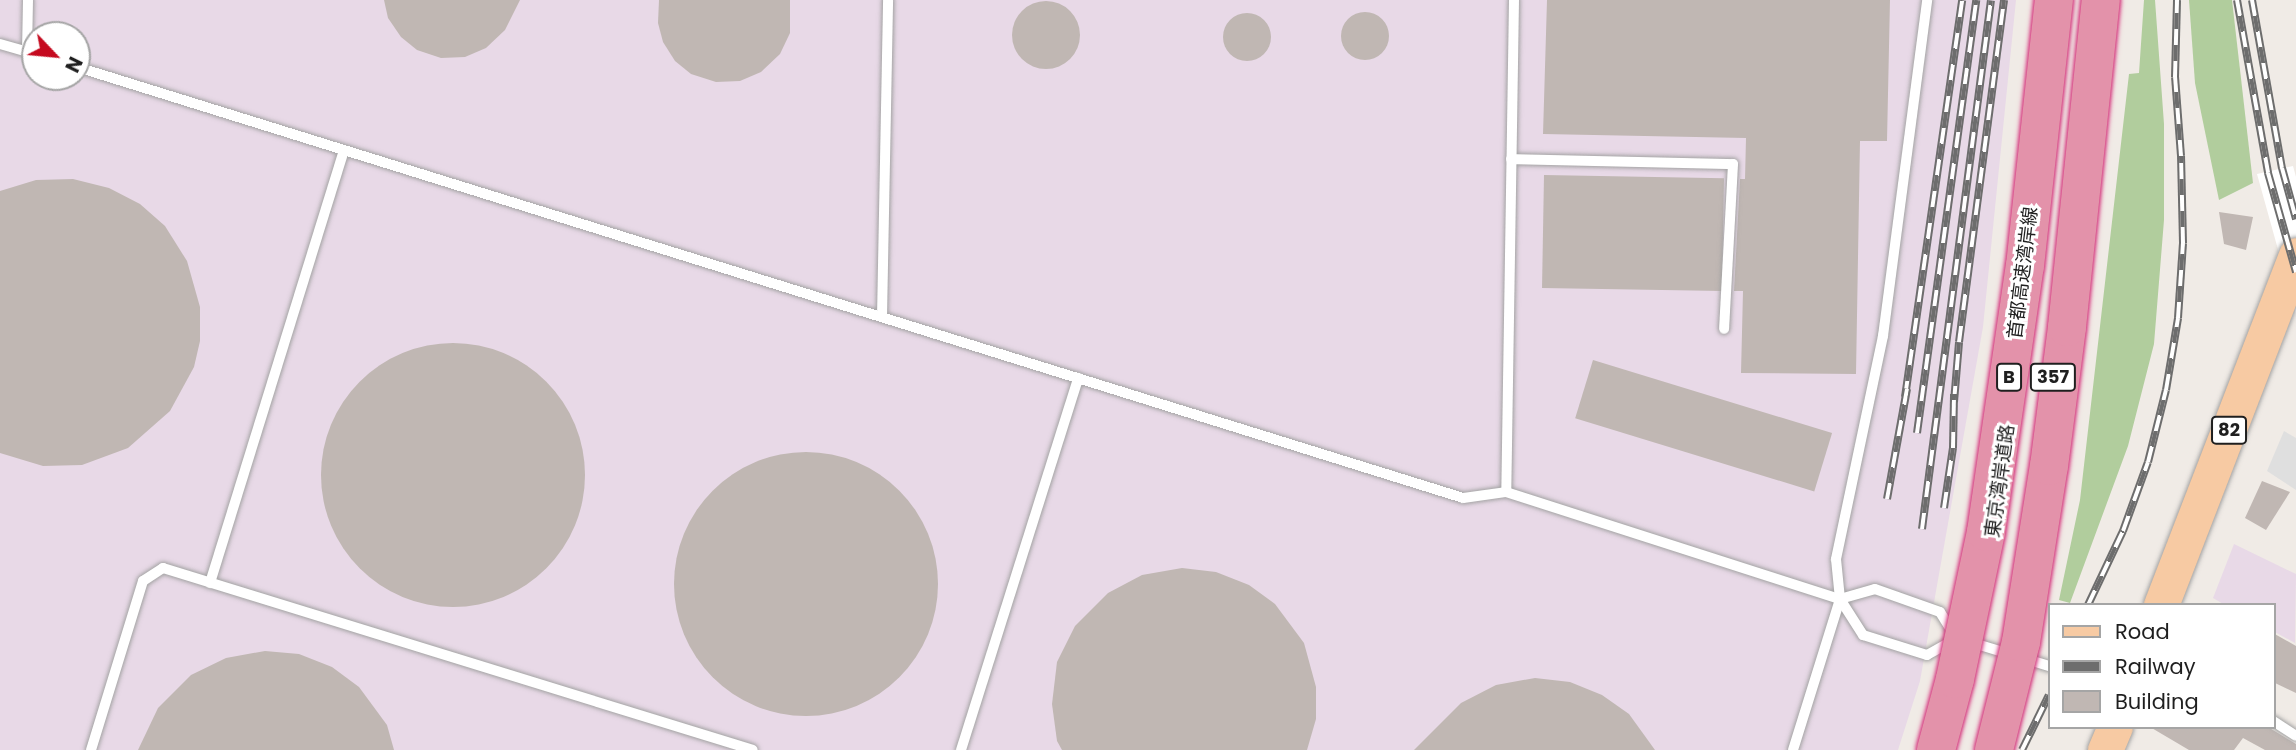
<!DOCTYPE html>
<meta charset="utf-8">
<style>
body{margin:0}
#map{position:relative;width:2296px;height:750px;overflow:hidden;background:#f0ebe6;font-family:Poppins,"Noto Sans JP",sans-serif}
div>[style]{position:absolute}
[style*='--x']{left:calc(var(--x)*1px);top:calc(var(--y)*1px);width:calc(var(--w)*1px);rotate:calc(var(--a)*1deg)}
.industrial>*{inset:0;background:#e8d9e7}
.forest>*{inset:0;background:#b1cd9d}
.parking>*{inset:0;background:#dfdfdf}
.pier>*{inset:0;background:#fff}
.building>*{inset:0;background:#c0b7b3;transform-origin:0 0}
.round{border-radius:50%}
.roads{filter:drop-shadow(0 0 2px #a3a3a3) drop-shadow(0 0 2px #a3a3a3)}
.lane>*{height:10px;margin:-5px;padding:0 5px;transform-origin:5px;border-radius:5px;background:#fff}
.primary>*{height:35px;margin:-17.5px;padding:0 17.5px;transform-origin:17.5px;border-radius:17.5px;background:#f7caa3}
.rail>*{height:8px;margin-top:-4px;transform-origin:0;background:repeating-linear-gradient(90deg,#fff 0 16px,#6d6d6d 0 32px);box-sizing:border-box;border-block:2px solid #6d6d6d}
.bridges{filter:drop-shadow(0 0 2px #d32e79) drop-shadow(0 0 2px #d32e79)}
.highway-bridge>*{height:38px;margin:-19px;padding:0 19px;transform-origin:19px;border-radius:19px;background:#e392aa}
span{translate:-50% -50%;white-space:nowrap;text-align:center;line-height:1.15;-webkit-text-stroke:6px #fff;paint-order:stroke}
.shield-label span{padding:2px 5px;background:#fff;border:2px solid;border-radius:5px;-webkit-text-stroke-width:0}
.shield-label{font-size:18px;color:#1f1f1f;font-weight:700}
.street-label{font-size:19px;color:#1f1f1f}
.legend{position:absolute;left:2048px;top:603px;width:228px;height:126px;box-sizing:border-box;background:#fff;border:2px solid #a5a5a5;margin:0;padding:9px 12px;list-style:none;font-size:21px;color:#1f1f1f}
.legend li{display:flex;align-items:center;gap:14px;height:35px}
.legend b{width:35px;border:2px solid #a5a5a5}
.north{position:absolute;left:21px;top:21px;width:70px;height:70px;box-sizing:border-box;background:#fff;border:2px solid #a5a5a5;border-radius:50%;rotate:116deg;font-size:19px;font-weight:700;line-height:28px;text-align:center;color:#1f1f1f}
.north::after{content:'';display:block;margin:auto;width:24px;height:32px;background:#c50a1f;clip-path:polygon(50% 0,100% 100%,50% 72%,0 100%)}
</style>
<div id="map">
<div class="industrial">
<i style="clip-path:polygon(evenodd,0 0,2016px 0,1983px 327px,1920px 681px,1898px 750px,0 750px,0 0,35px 35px,77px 35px,77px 77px,35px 77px,35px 35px)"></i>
<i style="clip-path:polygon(2234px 544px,2296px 574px,2295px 643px,2273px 631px,2273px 605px,2225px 605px,2213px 598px)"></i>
</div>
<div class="forest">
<i style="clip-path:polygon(2144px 0,2155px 0,2164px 124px,2164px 220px,2154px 344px,2128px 446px,2070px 603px,2059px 600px,2080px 500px,2129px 74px,2139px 73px)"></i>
<i style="clip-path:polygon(2189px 0,2232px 0,2253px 183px,2219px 200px,2195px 83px)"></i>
</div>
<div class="parking">
<i style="clip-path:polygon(2284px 431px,2296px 438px,2296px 490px,2267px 471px)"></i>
</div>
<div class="pier">
<i style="clip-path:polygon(2293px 166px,2296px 177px,2296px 314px,2257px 174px)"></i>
</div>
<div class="building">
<i style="clip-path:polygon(384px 0,520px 0,505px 30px,486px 48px,465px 57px,441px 58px,417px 50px,401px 37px,388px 18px)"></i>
<i style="clip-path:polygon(659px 0,790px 0,790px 33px,780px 54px,761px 72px,740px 81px,716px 82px,691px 74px,675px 61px,663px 42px,658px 23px)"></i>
<i style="clip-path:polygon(1547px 0,1890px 0,1887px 141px,1860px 141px,1856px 374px,1741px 373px,1743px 291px,1734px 291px,1740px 179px,1745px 179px,1746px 138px,1543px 134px)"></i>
<i class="round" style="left:1012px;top:1px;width:68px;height:68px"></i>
<i class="round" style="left:1341px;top:12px;width:48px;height:48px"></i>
<i class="round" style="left:1223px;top:13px;width:48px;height:48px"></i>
<i style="left:1544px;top:175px;width:180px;height:113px;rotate:1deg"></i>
<i style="clip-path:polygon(73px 179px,109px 188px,140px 204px,165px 226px,187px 261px,200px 307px,200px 341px,194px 367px,170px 411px,128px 448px,82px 465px,43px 466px,0 453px,0 191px,36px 180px)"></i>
<i style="clip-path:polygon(2219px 212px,2253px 217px,2246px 250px,2224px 244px)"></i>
<i class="round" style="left:321px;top:343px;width:264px;height:264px"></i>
<i style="left:1593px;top:360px;width:250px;height:61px;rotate:17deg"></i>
<i class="round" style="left:674px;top:452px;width:264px;height:264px"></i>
<i style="clip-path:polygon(2262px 481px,2290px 492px,2266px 530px,2245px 518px)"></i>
<i style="clip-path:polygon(1182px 568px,1216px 572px,1249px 585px,1275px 604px,1304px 643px,1316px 687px,1316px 719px,1307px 750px,1062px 750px,1057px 741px,1052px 704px,1057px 662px,1075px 626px,1108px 593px,1142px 575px)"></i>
<i style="clip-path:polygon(2273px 633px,2296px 646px,2296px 693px,2273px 682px)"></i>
<i style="clip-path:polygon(265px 651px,299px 654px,332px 667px,359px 687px,387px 725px,394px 750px,138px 750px,158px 708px,191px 675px,226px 658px)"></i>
<i style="clip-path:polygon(1535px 678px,1570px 682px,1602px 695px,1629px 714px,1655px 750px,1414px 750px,1461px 703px,1496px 685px)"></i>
<i style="clip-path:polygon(2150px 727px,2268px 727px,2296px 744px,2296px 750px,2265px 750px,2243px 738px,2234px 750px,2189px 750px)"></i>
</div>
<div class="roads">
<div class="lane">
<i style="--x:1514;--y:0;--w:492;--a:90.9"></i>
<i style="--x:1506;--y:492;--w:351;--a:17.8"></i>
<i style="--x:1840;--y:599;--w:36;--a:-16"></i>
<i style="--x:1875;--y:589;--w:69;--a:19.5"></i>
<i style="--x:1940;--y:612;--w:26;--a:58"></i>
<i style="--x:0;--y:44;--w:36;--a:16"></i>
<i style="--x:27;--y:52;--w:52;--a:-88.9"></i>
<i style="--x:77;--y:67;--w:1451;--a:17.27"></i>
<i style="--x:1463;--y:498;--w:43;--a:-7.9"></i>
<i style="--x:1511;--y:159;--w:222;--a:1.3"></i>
<i style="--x:1733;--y:164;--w:165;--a:93.1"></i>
<i style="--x:882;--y:317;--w:317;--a:-88.9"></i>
<i style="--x:210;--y:583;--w:453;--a:-72.8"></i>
<i style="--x:1840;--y:599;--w:43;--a:57.4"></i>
<i style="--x:1863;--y:635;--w:67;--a:17.4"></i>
<i style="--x:1927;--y:655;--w:31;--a:-29"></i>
<i style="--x:1970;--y:642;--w:83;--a:16.9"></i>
<i style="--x:2273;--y:721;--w:27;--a:33"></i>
<i style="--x:91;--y:750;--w:177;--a:-72.9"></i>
<i style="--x:143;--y:581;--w:24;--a:-33"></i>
<i style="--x:163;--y:568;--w:617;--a:17.14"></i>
<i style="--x:961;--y:750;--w:390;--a:-72.5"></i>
<i style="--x:1793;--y:750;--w:158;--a:-72.7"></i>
<i style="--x:1840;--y:599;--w:40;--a:-95.7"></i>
<i style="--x:1836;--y:559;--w:228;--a:-78.1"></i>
<i style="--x:1883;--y:336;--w:339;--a:-82.5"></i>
</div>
<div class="primary">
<i style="--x:2161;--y:605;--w:375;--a:-68.9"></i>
<i style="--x:2105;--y:750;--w:25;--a:-67"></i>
</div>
</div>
<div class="rail">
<i style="--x:2237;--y:0;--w:176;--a:79.8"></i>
<i style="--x:2268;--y:173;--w:103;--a:74.2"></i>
<i style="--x:2252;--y:0;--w:171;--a:79.9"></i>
<i style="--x:2282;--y:168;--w:53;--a:74.6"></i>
<i style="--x:1905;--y:397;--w:401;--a:-81.8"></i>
<i style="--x:1954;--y:402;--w:60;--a:-85.2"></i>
<i style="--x:1959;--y:342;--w:345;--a:-82.5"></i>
<i style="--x:1917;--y:433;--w:437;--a:-82.2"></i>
<i style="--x:1887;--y:499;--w:112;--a:-79.7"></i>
<i style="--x:1944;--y:508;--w:61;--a:-81.5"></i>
<i style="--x:1953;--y:448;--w:54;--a:-88.9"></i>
<i style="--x:1922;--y:529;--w:533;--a:-82.57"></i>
<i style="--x:2088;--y:605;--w:82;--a:-64.7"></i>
<i style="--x:2123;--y:531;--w:73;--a:-70.1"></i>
<i style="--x:2148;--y:462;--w:74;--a:-76"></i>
<i style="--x:2166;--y:390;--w:73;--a:-80.5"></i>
<i style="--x:2178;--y:318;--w:75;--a:-86.2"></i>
<i style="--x:2183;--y:243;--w:87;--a:-91.3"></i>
<i style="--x:2181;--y:156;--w:79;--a:-94.3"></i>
<i style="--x:2175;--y:77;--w:77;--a:-88.5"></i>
<i style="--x:2022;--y:750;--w:61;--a:-63.9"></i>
</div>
<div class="bridges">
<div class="highway-bridge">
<i style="--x:1936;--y:750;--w:73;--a:-75"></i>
<i style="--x:1955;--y:679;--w:150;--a:-78.1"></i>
<i style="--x:1986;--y:532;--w:269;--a:-81.7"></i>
<i style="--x:2025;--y:266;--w:268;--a:-83.8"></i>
<i style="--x:1994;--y:750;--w:111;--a:-76"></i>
<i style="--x:2021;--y:642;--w:178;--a:-81"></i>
<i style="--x:2049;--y:466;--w:140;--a:-82.6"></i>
<i style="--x:2067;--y:327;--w:329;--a:-84.1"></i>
</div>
</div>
<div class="shield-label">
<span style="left:2009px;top:377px">B</span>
<span style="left:2053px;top:377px">357</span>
<span style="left:2229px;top:430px">82</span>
</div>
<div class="street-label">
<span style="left:2023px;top:273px;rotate:-83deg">首都高速湾岸線</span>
<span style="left:2000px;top:481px;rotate:-82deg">東京湾岸道路</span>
</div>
<ul class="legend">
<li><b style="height:9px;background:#f7caa3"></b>Road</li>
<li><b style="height:9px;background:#6d6d6d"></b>Railway</li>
<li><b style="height:19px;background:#c0b7b3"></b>Building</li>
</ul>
<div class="north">N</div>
</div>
